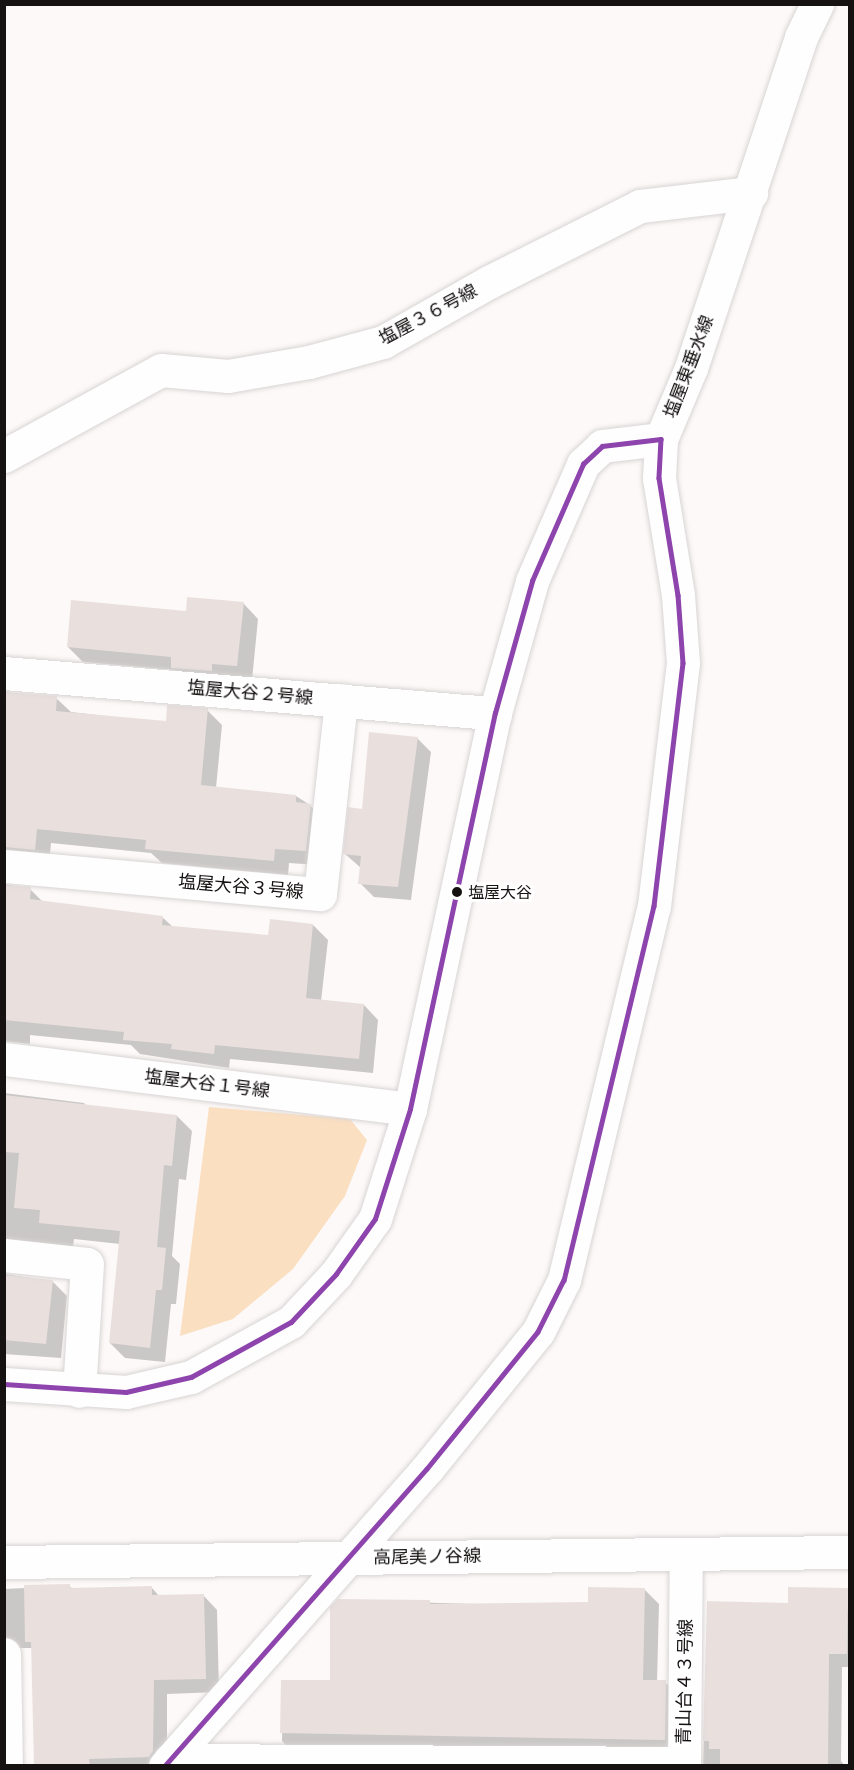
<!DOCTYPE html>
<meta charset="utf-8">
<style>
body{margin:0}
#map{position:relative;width:854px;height:1770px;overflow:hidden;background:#fdf9f9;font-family:"PT Sans Narrow","Noto Sans JP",sans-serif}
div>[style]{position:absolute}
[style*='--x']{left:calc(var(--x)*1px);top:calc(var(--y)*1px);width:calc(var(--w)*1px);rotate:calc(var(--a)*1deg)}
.green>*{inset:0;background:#fbdfc1}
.shadow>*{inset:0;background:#0003}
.building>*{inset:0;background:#e9e0de}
.roads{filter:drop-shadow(0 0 2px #d8d4d4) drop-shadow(0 0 2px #d8d4d4)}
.street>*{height:33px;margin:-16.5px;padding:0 16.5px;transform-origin:16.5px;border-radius:16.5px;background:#fffefe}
.secondary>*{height:33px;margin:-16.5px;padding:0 16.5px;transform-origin:16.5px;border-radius:16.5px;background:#fffefe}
.bus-1>*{height:4.5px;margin:-2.25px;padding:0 2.25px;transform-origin:2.25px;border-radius:2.25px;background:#8e44ad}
.dots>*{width:16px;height:16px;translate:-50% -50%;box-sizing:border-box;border:3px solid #fff;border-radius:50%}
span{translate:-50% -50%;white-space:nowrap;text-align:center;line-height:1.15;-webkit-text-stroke:6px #fff;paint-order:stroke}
.bus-label{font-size:16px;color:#161212}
.left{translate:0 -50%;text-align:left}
.street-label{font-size:18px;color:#161212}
.frame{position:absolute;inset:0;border:6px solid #161212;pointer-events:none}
</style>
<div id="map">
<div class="green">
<i style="clip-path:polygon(209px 1107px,350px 1119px,367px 1140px,345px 1196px,293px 1269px,233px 1319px,180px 1336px)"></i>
</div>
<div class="shadow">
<i style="clip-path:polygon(243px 603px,258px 619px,252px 680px,187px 682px,175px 670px,83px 662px,68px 647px,187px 613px)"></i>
<i style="clip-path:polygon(4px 692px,56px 698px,71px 712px,167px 723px,207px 710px,222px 725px,216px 788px,296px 796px,310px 805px,325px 820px,320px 865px,289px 863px,288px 875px,162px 863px,151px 853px,51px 843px,49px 864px,4px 869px)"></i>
<i style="clip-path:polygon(417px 738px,431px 752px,411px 900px,374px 897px,360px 883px,361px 868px,345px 854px)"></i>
<i style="clip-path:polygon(4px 884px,30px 889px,43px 902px,162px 917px,173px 927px,270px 937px,313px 925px,328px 940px,321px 1001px,364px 1005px,378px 1020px,373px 1073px,230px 1059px,229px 1068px,140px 1054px,131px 1045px,30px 1035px,30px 1044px,4px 1041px)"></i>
<i style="clip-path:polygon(4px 1093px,84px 1103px,88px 1108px,177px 1116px,192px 1131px,186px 1180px,179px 1179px,172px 1256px,180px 1264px,176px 1304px,171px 1304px,165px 1362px,125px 1358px,110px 1343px,120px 1244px,74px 1239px,72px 1256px,4px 1258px)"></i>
<i style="clip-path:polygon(4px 1274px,52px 1281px,67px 1296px,61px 1358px,4px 1354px)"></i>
<i style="clip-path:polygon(69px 1586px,73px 1589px,152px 1588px,160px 1597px,203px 1595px,217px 1610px,219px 1692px,167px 1694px,167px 1766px,36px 1766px,32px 1648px,4px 1648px,4px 1589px)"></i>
<i style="clip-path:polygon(644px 1589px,659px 1604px,657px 1682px,665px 1682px,680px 1697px,680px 1758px,296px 1756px,282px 1741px,283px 1681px,331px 1682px,338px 1600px,540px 1606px,589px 1604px)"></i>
<i style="clip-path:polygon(847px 1589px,850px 1667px,842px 1667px,841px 1761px,845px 1766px,703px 1766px,708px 1602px,790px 1604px)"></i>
</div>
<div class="building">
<i style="clip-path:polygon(187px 597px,244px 602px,237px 666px,212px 664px,212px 671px,171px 668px,171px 657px,67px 647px,71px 600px,186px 611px)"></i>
<i style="clip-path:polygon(4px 692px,57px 696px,56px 711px,166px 721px,167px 705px,208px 708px,201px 785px,296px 795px,296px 802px,311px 804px,306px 851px,275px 849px,274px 861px,145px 849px,146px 840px,37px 829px,35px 850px,4px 847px)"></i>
<i style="clip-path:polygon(369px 732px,418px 737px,398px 887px,358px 884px,361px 856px,343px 854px,348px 807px,362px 809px)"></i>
<i style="clip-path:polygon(4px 885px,31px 887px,30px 899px,163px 916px,162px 925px,268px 935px,270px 919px,313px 924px,306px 998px,364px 1004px,359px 1059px,215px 1045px,214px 1054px,171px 1049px,172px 1044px,123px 1040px,124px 1032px,4px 1020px)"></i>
<i style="clip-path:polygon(4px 1095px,177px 1115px,172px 1166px,164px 1165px,157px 1247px,166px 1248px,162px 1290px,156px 1290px,150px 1348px,109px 1343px,120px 1231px,39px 1223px,40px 1210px,14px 1208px,19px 1153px,4px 1152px)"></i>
<i style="clip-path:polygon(4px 1275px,53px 1280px,46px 1344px,4px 1340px)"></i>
<i style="clip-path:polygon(70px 1584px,70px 1588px,152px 1586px,152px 1595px,204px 1594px,206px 1679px,154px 1680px,153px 1751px,149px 1757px,89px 1759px,90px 1766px,34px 1766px,31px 1642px,25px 1642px,24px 1585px)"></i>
<i style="clip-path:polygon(588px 1587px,645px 1588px,643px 1680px,666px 1680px,665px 1740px,280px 1733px,281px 1680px,330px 1680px,330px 1607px,338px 1599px,430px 1600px,430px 1604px,588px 1602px)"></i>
<i style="clip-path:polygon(788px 1587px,848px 1588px,847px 1654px,829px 1654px,828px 1766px,720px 1766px,720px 1749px,709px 1749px,709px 1741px,703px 1741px,707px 1601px,788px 1603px)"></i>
</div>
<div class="roads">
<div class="street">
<i style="--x:4;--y:456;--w:179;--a:-28.7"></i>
<i style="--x:161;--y:370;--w:67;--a:5.1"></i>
<i style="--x:228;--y:376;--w:82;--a:-9.8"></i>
<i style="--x:309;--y:362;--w:77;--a:-15.1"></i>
<i style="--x:383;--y:342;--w:122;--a:-29.5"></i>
<i style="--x:489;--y:282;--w:169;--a:-26.7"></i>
<i style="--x:640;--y:206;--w:112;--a:-6.7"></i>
<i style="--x:4;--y:673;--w:493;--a:4.7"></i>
<i style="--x:4;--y:866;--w:317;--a:5.1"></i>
<i style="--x:320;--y:894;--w:195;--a:-83.8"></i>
<i style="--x:4;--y:1059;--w:409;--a:7"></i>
<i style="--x:4;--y:1255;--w:83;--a:6.2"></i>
<i style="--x:87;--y:1264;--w:127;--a:93.6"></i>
<i style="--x:4;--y:1654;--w:112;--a:89"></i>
<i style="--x:170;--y:1760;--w:514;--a:0.33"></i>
<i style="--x:684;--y:1763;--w:209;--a:-89.5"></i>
<i style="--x:165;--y:1766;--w:396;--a:-48.6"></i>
<i style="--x:427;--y:1469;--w:176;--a:-51"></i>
<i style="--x:538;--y:1332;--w:58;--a:-63.4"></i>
<i style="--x:564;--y:1280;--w:385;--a:-76.5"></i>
<i style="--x:654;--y:906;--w:245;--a:-83.2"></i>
<i style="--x:683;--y:663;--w:68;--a:-94.2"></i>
<i style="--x:678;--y:595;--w:119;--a:-99.2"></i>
<i style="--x:659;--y:478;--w:39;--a:-87"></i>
<i style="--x:661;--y:439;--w:77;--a:-67.1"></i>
<i style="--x:691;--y:368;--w:349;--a:-71.6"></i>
<i style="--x:801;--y:37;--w:37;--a:-64"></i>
</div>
<div class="secondary">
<i style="--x:4;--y:1384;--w:122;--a:3.8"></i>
<i style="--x:126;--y:1392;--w:67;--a:-13"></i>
<i style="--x:191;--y:1377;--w:114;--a:-28.8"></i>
<i style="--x:291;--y:1322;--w:66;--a:-46.8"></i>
<i style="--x:336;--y:1274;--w:67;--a:-54.7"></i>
<i style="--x:375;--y:1219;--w:115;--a:-72.3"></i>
<i style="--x:410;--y:1109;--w:405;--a:-77.9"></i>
<i style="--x:495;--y:713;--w:137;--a:-74.3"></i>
<i style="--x:532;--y:581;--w:128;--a:-66.4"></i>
<i style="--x:583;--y:464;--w:26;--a:-43"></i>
<i style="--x:602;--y:446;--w:59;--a:-6.8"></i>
<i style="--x:4;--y:1562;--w:846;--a:-0.68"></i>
</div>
</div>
<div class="bus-1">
<i style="--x:4;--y:1384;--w:122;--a:3.8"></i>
<i style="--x:126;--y:1392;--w:67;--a:-13"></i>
<i style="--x:191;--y:1377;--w:114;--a:-28.8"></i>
<i style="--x:291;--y:1322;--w:66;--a:-46.8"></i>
<i style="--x:336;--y:1274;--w:67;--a:-54.7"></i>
<i style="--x:375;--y:1219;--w:115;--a:-72.3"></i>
<i style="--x:410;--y:1109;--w:405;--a:-77.9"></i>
<i style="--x:495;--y:713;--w:137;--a:-74.3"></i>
<i style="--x:532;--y:581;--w:128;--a:-66.4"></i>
<i style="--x:583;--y:464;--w:26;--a:-43"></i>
<i style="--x:602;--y:446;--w:59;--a:-6.8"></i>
<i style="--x:661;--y:439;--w:39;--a:93"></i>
<i style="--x:659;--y:478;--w:119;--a:80.8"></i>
<i style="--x:678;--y:595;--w:68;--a:85.8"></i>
<i style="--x:683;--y:663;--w:245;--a:96.8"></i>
<i style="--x:654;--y:906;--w:385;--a:103.5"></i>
<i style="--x:564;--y:1280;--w:58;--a:116.6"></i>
<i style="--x:538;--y:1332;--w:176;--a:129"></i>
<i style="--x:427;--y:1469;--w:396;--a:131.4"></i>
</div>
<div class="dots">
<i style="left:457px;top:892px;background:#161212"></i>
</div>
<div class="bus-label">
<span class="left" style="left:468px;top:892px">塩屋大谷</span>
</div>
<div class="street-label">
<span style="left:428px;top:315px;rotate:-28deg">塩屋３６号線</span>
<span style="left:689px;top:367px;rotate:-69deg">塩屋東垂水線</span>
<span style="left:250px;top:693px;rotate:5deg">塩屋大谷２号線</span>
<span style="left:241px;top:887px;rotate:5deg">塩屋大谷３号線</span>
<span style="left:207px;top:1084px;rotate:7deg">塩屋大谷１号線</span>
<span style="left:427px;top:1557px;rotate:-1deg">高尾美ノ谷線</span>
<span style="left:685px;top:1682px;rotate:-89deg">青山台４３号線</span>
</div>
<div class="frame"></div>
</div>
